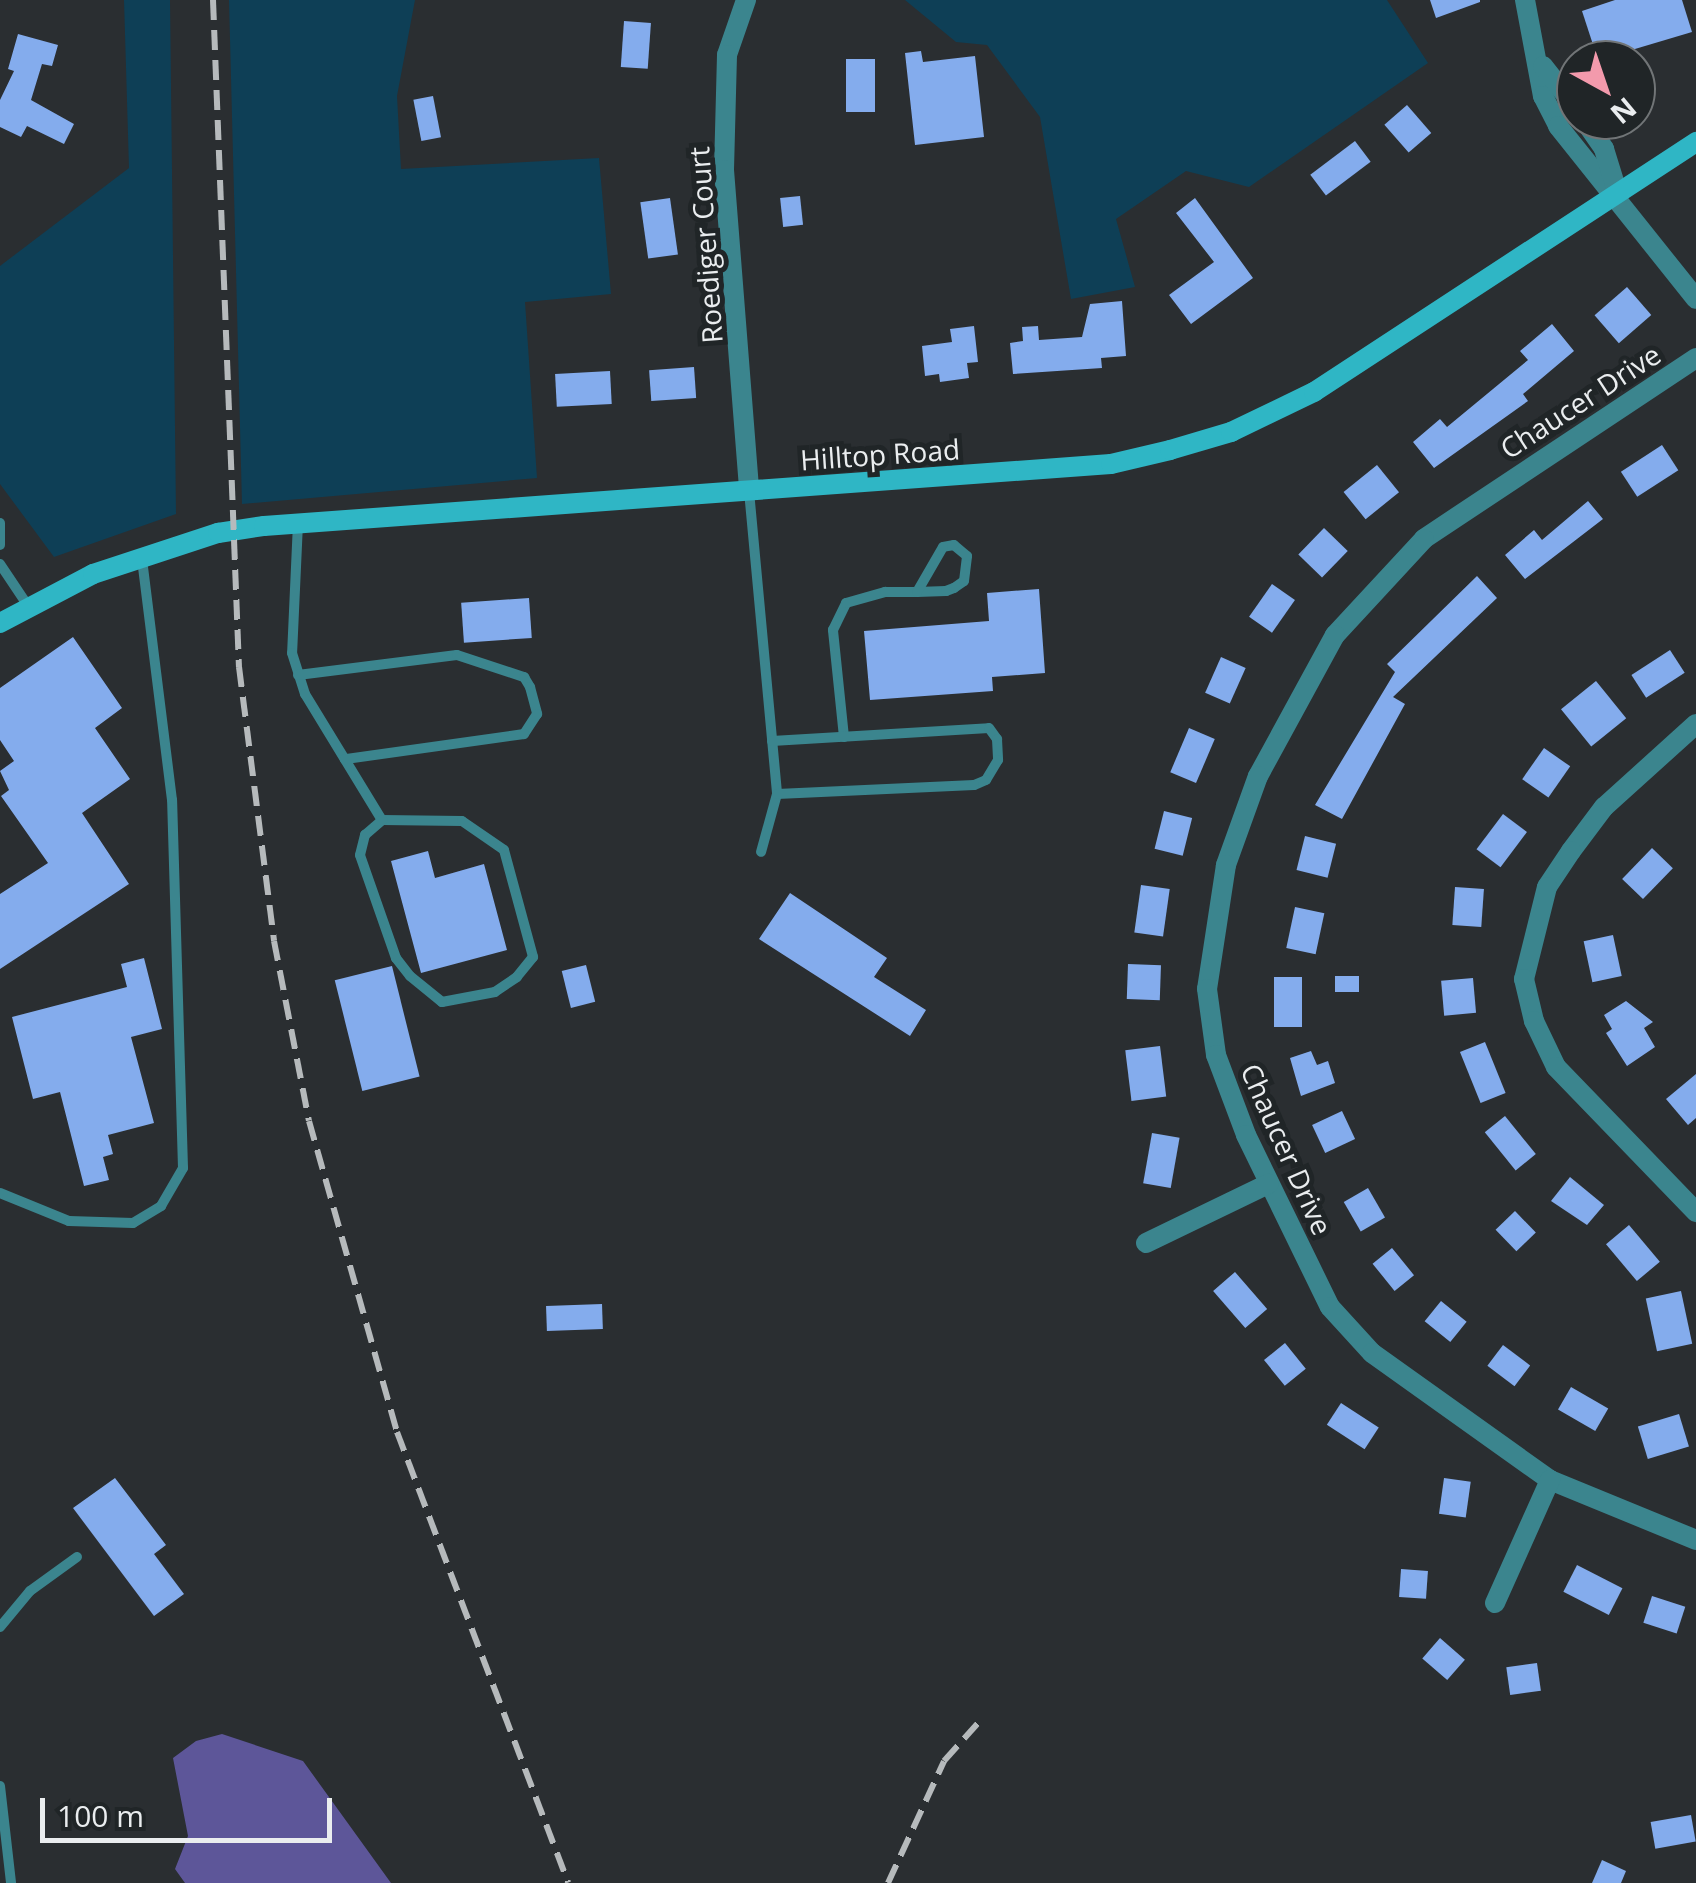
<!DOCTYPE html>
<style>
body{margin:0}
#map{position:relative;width:1696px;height:1883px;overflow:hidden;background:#2a2e31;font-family:"Open Sans",sans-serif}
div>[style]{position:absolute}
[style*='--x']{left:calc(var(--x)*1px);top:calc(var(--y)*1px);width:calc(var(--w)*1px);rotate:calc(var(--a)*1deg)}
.green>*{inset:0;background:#0e3f56}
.water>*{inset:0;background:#5d5699}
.building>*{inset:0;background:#84aced;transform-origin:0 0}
.service>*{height:10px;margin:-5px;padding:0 5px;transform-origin:5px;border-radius:5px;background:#3b858e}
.minor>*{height:20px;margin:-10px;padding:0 10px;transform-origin:10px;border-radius:10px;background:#3b858e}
.secondary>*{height:20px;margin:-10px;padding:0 10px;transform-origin:10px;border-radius:10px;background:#2fb6c5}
.rail>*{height:6px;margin-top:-3px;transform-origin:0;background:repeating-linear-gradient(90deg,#b6babc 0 20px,transparent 0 30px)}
span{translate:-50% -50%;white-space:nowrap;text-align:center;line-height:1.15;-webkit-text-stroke:10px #202527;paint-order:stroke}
.street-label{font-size:28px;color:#eaedef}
.north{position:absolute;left:1556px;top:40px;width:100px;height:100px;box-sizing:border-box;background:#202527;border:2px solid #717577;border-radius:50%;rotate:140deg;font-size:28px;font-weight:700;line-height:40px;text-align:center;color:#eaedef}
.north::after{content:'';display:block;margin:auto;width:35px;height:45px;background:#f39aac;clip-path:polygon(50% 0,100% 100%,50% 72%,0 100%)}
.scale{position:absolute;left:40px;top:1798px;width:292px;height:45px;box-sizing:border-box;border:5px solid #eaedef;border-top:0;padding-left:12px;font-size:30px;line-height:35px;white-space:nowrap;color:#eaedef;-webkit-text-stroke:8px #202527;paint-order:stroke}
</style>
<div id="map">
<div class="green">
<i style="clip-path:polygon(124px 0,170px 0,176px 514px,54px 557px,0 484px,0 266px,129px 168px)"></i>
<i style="clip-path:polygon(229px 0,415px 0,397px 96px,401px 169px,599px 158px,611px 294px,525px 302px,537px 478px,242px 504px)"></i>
<i style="clip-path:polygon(905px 0,1387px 0,1428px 63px,1249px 187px,1186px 171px,1116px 219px,1135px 287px,1071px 299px,1040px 117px,987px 45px,956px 42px)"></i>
</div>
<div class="water">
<i style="clip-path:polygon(222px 1734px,303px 1761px,391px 1883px,185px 1883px,175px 1869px,188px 1836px,173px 1758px,196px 1741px)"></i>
</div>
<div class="building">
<i style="clip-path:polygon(1430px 0,1480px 0,1480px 2px,1436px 18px)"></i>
<i style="clip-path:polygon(1615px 0,1682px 0,1692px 32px,1598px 60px,1582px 11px)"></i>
<i style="left:624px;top:21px;width:27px;height:46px;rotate:4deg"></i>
<i style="clip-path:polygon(18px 34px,58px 45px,52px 66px,42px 64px,31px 100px,74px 124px,64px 144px,27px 126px,21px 137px,0 127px,0 100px,14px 71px,8px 69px)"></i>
<i style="clip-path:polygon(921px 51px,923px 62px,975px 56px,984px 137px,915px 145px,905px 53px)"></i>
<i style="left:846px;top:59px;width:29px;height:53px"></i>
<i style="left:433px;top:96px;width:42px;height:20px;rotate:79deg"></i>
<i style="left:1407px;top:105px;width:37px;height:30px;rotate:49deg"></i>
<i style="left:1355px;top:141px;width:26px;height:56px;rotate:53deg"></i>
<i style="left:800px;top:196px;width:29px;height:20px;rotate:84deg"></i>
<i style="left:670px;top:198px;width:57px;height:30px;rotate:82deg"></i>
<i style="clip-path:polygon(1195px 198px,1253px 278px,1191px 324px,1169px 295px,1214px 262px,1176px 213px)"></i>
<i style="left:1627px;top:287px;width:37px;height:43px;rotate:49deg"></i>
<i style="clip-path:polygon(1122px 301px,1126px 356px,1101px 358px,1102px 368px,1013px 374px,1010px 343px,1023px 341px,1022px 327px,1038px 326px,1039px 340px,1082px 337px,1090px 304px)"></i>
<i style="clip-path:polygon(1552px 324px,1574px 351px,1523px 394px,1528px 401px,1434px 468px,1413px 442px,1440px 419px,1447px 427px,1528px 360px,1520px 351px)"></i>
<i style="clip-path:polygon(974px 326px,978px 362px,967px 363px,969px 378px,940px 382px,939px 374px,925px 376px,922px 346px,952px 342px,950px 329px)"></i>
<i style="left:694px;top:367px;width:31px;height:45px;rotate:86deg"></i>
<i style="left:610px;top:371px;width:33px;height:55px;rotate:87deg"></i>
<i style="left:1662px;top:445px;width:30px;height:49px;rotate:57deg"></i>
<i style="left:1377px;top:465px;width:35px;height:43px;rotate:51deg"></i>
<i style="clip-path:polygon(1588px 501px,1603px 519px,1525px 579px,1505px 555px,1534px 530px,1542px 540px)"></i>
<i style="left:1324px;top:528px;width:33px;height:37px;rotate:44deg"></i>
<i style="clip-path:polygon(1477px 576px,1497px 598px,1393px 697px,1405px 704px,1342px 819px,1315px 805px,1395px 672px,1387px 664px)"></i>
<i style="left:1272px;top:584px;width:28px;height:40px;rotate:35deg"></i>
<i style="clip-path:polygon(1039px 589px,1045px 673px,992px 677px,993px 691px,870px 700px,864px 631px,989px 621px,987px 593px)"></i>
<i style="left:529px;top:598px;width:40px;height:68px;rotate:86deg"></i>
<i style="clip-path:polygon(73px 637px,122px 708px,95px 728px,130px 779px,82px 813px,129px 884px,0 969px,0 894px,48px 863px,1px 796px,9px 790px,0 771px,14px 761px,0 740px,0 688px)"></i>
<i style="left:1670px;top:650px;width:27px;height:46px;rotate:57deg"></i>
<i style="left:1221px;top:657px;width:27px;height:39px;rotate:24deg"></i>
<i style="left:1596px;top:681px;width:48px;height:45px;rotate:51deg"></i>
<i style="left:1189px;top:728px;width:28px;height:48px;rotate:23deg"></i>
<i style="left:1544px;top:748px;width:32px;height:38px;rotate:35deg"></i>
<i style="left:1164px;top:811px;width:29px;height:39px;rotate:14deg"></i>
<i style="left:1503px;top:814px;width:30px;height:44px;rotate:37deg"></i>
<i style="left:1305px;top:836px;width:32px;height:35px;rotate:14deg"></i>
<i style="left:1652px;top:848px;width:29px;height:43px;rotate:44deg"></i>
<i style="clip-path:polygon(428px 851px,435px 878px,484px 864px,507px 950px,421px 973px,391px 861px)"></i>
<i style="left:1141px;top:885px;width:29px;height:48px;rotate:8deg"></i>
<i style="left:1455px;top:887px;width:29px;height:38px;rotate:4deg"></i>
<i style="clip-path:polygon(790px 893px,887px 958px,874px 977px,926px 1010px,910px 1036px,759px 939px)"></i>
<i style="left:1295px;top:907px;width:30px;height:42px;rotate:12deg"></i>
<i style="left:1613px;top:935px;width:42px;height:30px;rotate:78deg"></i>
<i style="clip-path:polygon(144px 958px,162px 1029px,131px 1037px,154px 1123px,108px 1135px,113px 1154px,103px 1157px,109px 1180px,84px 1186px,60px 1092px,33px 1099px,12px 1017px,127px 987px,121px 964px)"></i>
<i style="left:1128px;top:964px;width:33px;height:35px;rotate:2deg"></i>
<i style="left:586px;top:965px;width:38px;height:25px;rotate:76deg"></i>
<i style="left:392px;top:966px;width:114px;height:59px;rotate:76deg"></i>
<i style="left:1335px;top:976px;width:24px;height:16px"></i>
<i style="left:1274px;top:977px;width:28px;height:50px"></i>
<i style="left:1473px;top:978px;width:35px;height:32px;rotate:85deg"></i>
<i style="clip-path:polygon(1626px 1001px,1653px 1022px,1644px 1028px,1655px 1047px,1627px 1066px,1606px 1033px,1612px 1029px,1604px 1015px)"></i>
<i style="left:1485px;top:1042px;width:55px;height:27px;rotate:68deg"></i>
<i style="left:1160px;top:1046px;width:51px;height:35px;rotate:83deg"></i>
<i style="clip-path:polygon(1311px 1051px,1317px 1065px,1328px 1061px,1335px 1083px,1301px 1096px,1290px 1058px)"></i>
<i style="clip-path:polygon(1696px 1074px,1696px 1118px,1688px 1125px,1666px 1099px)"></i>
<i style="left:1342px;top:1111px;width:31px;height:33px;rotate:65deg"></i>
<i style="left:1505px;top:1116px;width:49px;height:26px;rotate:51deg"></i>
<i style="left:1152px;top:1133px;width:28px;height:51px;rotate:10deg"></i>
<i style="clip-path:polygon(1570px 1177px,1604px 1205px,1587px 1225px,1551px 1201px)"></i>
<i style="left:1368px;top:1188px;width:34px;height:28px;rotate:60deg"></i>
<i style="left:1515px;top:1211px;width:30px;height:27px;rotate:46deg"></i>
<i style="left:1629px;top:1225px;width:48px;height:30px;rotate:50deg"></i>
<i style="left:1392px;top:1248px;width:35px;height:25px;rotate:51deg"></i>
<i style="left:1235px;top:1272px;width:49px;height:29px;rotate:49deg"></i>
<i style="left:1681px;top:1291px;width:54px;height:36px;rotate:78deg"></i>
<i style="left:1441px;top:1301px;width:33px;height:26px;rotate:39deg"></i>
<i style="left:602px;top:1304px;width:25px;height:56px;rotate:88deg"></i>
<i style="left:1285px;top:1343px;width:33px;height:27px;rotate:51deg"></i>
<i style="left:1503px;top:1345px;width:34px;height:26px;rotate:37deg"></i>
<i style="left:1571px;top:1387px;width:43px;height:26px;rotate:30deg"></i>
<i style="left:1341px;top:1403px;width:45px;height:26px;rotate:33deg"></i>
<i style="left:1679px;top:1414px;width:34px;height:43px;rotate:73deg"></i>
<i style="clip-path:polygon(115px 1478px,166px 1545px,154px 1554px,184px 1594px,154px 1616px,73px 1508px)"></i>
<i style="left:1444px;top:1478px;width:27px;height:36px;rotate:8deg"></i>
<i style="left:1577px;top:1565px;width:51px;height:30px;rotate:27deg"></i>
<i style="left:1401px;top:1569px;width:27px;height:28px;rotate:4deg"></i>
<i style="left:1652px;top:1596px;width:35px;height:28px;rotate:18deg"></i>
<i style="left:1440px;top:1638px;width:33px;height:27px;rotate:41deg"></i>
<i style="left:1537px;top:1663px;width:28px;height:31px;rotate:82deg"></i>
<i style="left:1691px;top:1815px;width:27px;height:41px;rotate:80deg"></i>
<i style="clip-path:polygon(1602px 1860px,1626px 1871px,1621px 1883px,1592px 1883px)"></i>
</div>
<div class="service">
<i style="--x:749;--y:491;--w:304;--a:84.7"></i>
<i style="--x:777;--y:794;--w:60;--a:105.4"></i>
<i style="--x:0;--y:523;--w:22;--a:90"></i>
<i style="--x:298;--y:523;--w:130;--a:92.6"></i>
<i style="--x:292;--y:653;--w:43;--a:72.4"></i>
<i style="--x:305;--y:694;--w:148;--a:58.6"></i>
<i style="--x:382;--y:820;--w:80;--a:0.7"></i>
<i style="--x:462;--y:821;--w:51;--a:34.6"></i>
<i style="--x:504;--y:850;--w:111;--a:74.8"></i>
<i style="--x:533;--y:957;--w:26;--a:129"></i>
<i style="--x:517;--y:977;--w:27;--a:146"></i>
<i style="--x:495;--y:992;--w:54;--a:169.3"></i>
<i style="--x:442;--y:1002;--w:41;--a:-140.9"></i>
<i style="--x:410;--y:976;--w:23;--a:-128"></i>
<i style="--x:396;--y:958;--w:109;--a:-109.3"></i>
<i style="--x:360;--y:855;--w:21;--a:-76"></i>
<i style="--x:365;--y:835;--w:23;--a:-41"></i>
<i style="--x:0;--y:564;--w:50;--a:56.3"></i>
<i style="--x:298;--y:675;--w:160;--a:-7.2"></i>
<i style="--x:457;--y:655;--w:71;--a:18.2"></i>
<i style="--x:524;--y:677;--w:12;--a:59"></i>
<i style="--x:530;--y:687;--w:28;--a:75"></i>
<i style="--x:537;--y:714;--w:24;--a:123"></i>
<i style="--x:524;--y:734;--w:181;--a:172"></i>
<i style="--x:844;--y:737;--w:108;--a:-95.9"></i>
<i style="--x:833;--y:630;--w:30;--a:-64"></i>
<i style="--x:846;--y:603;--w:41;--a:-15.8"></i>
<i style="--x:885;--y:592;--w:32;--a:0"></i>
<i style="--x:917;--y:592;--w:29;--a:-2"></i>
<i style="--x:946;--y:591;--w:9;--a:-21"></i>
<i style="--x:954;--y:588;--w:12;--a:-35"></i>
<i style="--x:964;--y:581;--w:25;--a:-83"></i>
<i style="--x:967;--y:556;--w:17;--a:-140"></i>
<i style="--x:954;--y:545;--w:11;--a:170"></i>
<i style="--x:943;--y:547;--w:52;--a:120"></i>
<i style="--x:772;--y:741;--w:217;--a:-3.4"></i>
<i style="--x:989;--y:728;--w:14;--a:54"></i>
<i style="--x:997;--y:739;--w:21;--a:87"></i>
<i style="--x:998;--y:760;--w:23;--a:121"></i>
<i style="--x:986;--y:780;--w:13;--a:157"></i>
<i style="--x:974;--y:785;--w:197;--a:177.4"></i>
<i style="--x:0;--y:1193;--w:74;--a:22.1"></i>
<i style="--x:69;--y:1221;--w:64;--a:1.8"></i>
<i style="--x:133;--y:1223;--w:33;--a:-31"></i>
<i style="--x:161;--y:1206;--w:44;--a:-59.9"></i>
<i style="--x:183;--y:1168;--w:368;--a:-91.7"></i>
<i style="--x:172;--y:800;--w:244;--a:-97.1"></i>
<i style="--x:0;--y:1627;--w:47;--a:-50.2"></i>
<i style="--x:30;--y:1591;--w:58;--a:-35.9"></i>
<i style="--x:0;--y:1786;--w:98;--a:83.5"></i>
</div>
<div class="minor">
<i style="--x:746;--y:0;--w:58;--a:109.1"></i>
<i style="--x:727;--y:55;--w:115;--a:91.5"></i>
<i style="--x:724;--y:170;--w:321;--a:85.5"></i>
<i style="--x:1525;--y:0;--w:98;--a:79.4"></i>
<i style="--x:1543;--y:96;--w:34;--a:63"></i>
<i style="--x:1558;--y:126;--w:221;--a:51.4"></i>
<i style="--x:1543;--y:66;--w:53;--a:51.8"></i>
<i style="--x:1584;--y:120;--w:35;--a:55"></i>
<i style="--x:1604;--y:149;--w:44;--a:72.8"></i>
<i style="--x:1696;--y:358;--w:327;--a:146.4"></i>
<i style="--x:1424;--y:539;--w:131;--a:132.8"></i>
<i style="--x:1335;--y:635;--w:161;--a:118.6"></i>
<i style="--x:1258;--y:776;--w:95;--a:109.8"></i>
<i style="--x:1226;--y:865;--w:125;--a:98.7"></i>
<i style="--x:1207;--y:989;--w:67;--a:82.2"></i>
<i style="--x:1216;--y:1055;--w:85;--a:69.4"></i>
<i style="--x:1246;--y:1135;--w:191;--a:64"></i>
<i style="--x:1330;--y:1307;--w:62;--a:47.6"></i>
<i style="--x:1372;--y:1353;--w:219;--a:35.5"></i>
<i style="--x:1550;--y:1480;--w:158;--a:22.3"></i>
<i style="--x:1696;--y:724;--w:124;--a:137.9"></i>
<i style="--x:1604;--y:807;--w:55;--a:126.9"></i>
<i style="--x:1571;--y:851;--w:43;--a:123.7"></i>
<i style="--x:1547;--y:887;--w:95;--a:104"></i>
<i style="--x:1524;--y:979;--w:43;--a:76.6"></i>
<i style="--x:1534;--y:1021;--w:51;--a:64.4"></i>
<i style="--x:1556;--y:1067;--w:202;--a:46"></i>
<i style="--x:1146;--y:1243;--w:136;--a:-25.8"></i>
<i style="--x:1495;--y:1603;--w:135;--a:-65.9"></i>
</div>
<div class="secondary">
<i style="--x:0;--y:623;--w:105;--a:-27.8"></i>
<i style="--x:93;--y:574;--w:132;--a:-18.2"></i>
<i style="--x:218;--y:533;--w:47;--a:-8.7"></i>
<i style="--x:264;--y:526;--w:849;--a:-4.19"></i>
<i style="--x:1111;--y:464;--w:61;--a:-13.3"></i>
<i style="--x:1170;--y:450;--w:64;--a:-16.4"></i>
<i style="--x:1231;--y:432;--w:92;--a:-25.7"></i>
<i style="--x:1314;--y:392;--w:457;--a:-33.2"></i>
</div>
<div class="rail">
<i style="--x:213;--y:0;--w:668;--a:87.77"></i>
<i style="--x:239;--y:667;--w:276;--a:82.7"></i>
<i style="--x:274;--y:941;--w:183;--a:79"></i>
<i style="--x:309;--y:1121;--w:323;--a:74.2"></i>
<i style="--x:397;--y:1432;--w:482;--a:69.2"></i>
<i style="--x:888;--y:1883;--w:134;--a:-65.3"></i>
<i style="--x:944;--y:1761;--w:52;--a:-48.1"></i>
</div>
<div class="street-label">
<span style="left:705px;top:245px;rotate:-94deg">Roediger Court</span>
<span style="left:1580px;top:401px;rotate:-33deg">Chaucer Drive</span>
<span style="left:880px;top:454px;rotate:-4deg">Hilltop Road</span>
<span style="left:1287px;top:1149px;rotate:66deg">Chaucer Drive</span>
</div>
<div class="north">N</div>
<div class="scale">100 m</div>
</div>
